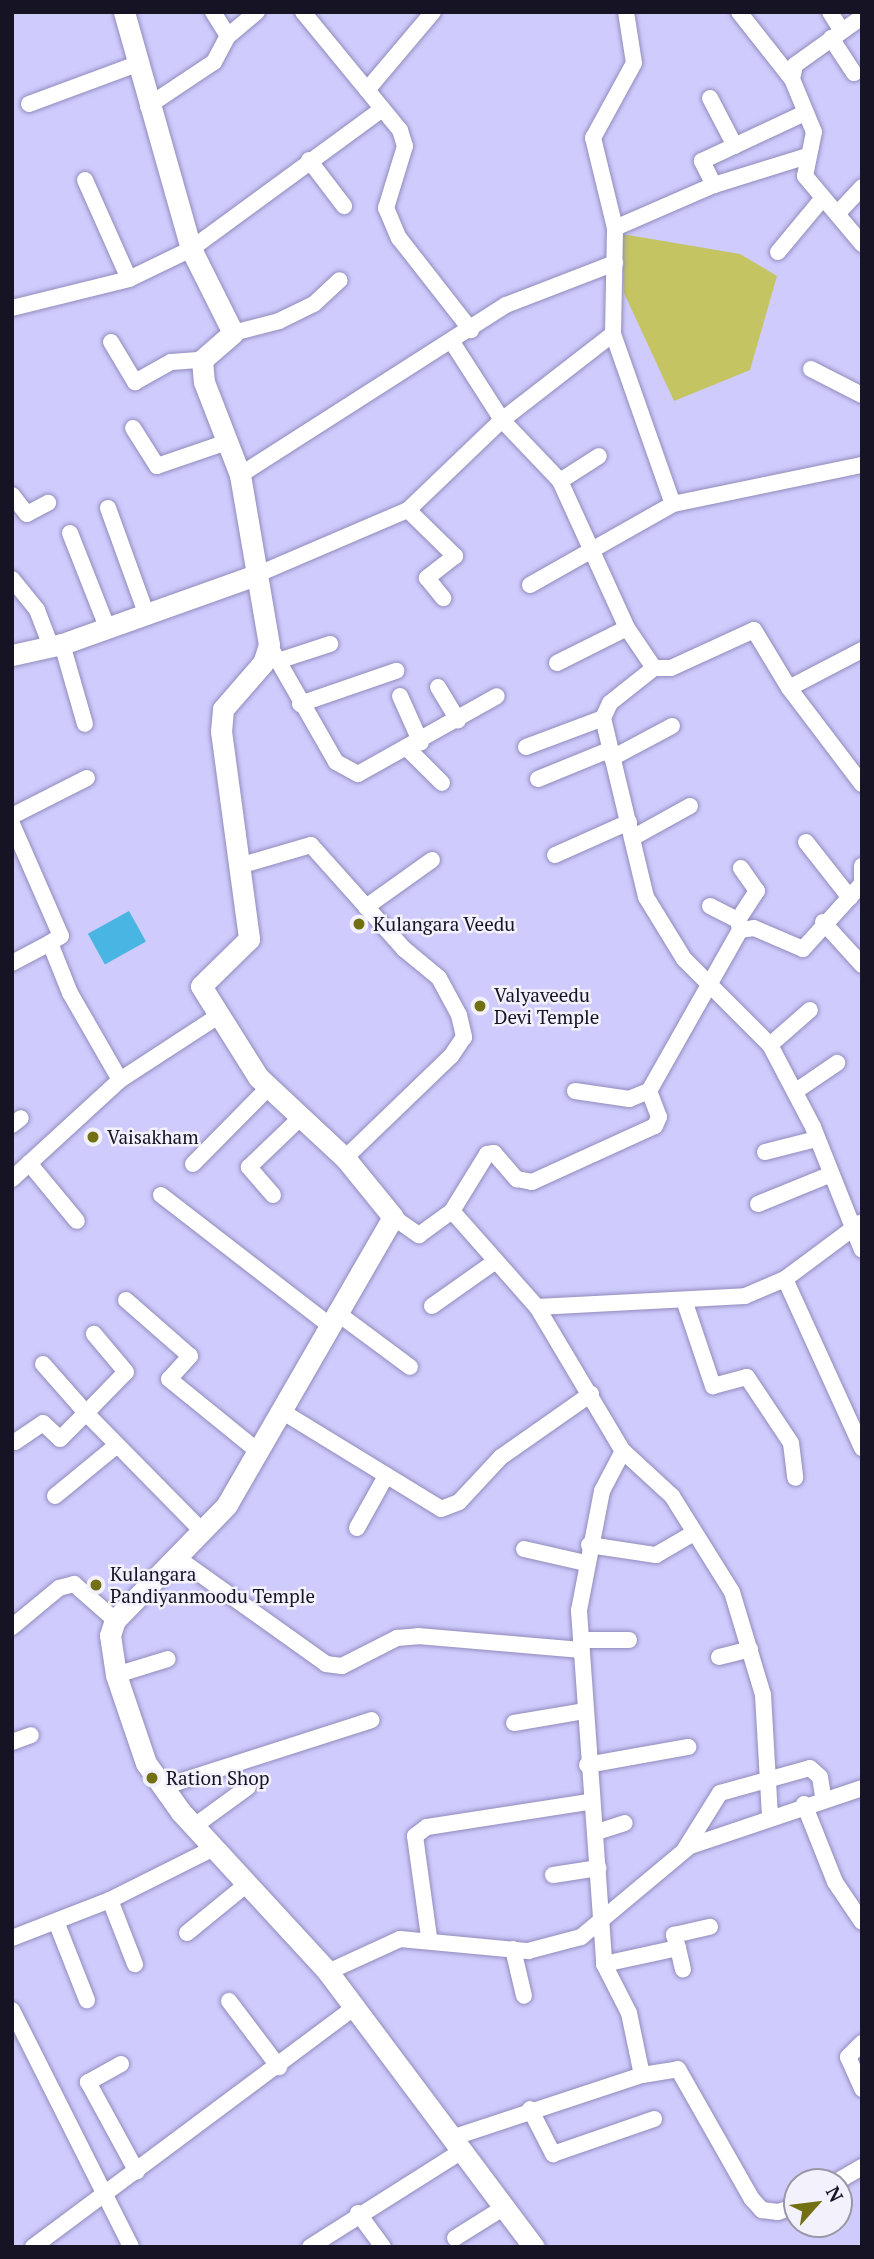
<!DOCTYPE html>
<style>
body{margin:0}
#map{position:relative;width:874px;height:2259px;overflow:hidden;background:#cfcbfd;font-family:"PT Serif",serif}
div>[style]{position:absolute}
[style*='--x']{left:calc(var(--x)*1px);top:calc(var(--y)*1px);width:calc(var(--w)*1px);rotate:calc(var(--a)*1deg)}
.green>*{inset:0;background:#c4c462}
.water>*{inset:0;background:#48b5e2;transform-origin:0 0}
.roads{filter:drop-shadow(0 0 2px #908cbb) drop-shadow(0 0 2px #908cbb)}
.minor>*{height:16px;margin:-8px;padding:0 8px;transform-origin:8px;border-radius:8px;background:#fff}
.tertiary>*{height:21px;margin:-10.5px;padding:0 10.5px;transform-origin:10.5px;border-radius:10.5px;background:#fff}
.dots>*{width:19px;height:19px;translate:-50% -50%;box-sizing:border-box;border:4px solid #f2f1fc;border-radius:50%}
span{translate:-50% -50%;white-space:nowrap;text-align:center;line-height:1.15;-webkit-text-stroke:5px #f2f1fc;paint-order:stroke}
.poi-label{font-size:19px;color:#161325}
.left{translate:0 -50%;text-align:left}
.frame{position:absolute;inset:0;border:14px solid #161325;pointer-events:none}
.north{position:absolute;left:783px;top:2168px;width:70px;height:70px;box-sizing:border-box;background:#f2f1fc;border:2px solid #9a98a6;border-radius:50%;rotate:62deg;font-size:19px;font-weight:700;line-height:28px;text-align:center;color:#161325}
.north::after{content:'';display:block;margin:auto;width:24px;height:32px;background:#727013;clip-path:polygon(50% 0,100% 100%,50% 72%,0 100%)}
</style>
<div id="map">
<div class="green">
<i style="clip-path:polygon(622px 234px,740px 254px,777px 276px,750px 370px,674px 401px,624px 293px)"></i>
</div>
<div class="water">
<i style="left:129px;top:911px;width:35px;height:47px;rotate:61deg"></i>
</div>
<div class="roads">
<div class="minor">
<i style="--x:213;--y:12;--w:28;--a:58"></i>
<i style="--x:303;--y:12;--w:153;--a:50.6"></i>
<i style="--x:400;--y:130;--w:17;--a:73"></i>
<i style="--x:405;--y:146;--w:65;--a:107"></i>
<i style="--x:386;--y:208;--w:33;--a:67"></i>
<i style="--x:399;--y:238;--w:117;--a:52"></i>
<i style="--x:739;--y:12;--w:85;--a:51.7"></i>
<i style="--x:830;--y:12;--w:22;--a:58"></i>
<i style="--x:862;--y:17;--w:82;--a:144.4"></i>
<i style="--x:795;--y:65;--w:14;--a:102"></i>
<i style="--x:792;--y:79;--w:57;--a:67.5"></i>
<i style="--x:814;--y:132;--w:45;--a:101.6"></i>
<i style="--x:805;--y:176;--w:89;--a:50"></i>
<i style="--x:831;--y:38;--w:42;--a:56.7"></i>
<i style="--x:367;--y:90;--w:102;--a:-49.8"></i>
<i style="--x:710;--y:98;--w:54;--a:62.5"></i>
<i style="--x:29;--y:104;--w:118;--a:-20.3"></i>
<i style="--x:148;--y:106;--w:79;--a:-33.7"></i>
<i style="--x:214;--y:62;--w:30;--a:-62"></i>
<i style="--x:228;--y:36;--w:38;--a:-40"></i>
<i style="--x:309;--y:160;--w:58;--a:52.7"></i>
<i style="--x:85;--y:180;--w:108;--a:66"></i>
<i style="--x:714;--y:185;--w:27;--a:-117"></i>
<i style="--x:702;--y:161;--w:114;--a:-25"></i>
<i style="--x:837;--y:214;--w:37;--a:-47"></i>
<i style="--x:615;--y:228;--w:108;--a:-23.5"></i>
<i style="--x:714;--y:185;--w:94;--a:-17.3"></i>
<i style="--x:778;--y:252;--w:70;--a:-50.2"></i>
<i style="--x:12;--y:308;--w:121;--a:-13.9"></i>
<i style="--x:129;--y:279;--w:69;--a:-25.8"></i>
<i style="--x:191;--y:249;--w:237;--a:-36.2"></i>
<i style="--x:233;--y:333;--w:48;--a:-14.6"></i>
<i style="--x:279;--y:321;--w:39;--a:-26"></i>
<i style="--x:314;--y:304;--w:35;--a:-43"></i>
<i style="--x:613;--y:334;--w:180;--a:70.6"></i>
<i style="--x:111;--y:342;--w:47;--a:59"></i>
<i style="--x:135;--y:382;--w:41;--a:-29.1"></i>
<i style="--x:171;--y:362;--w:31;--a:-4"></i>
<i style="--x:452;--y:342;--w:93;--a:57.3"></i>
<i style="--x:502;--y:420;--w:84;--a:46.4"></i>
<i style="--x:560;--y:481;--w:162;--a:65.5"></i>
<i style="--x:627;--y:628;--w:48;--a:56"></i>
<i style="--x:654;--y:668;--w:56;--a:141.5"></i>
<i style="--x:610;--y:703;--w:17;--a:115"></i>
<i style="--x:603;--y:718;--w:184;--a:76.5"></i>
<i style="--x:646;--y:897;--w:73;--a:58.5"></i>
<i style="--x:684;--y:959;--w:122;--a:45"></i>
<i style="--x:770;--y:1045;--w:93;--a:62.3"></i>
<i style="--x:813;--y:1127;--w:132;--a:68.3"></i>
<i style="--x:811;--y:369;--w:57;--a:27"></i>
<i style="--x:133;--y:428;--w:45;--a:57.7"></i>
<i style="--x:157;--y:466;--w:74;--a:-18.9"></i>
<i style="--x:240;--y:475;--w:316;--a:-32.6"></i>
<i style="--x:506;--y:305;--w:117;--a:-21.1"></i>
<i style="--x:560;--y:481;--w:46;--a:-32.7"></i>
<i style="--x:12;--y:495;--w:24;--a:52"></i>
<i style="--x:27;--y:514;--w:24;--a:-28"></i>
<i style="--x:108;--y:508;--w:109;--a:70.1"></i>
<i style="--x:408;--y:510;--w:66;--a:44.4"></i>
<i style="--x:455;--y:556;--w:36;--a:142"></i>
<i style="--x:427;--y:578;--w:26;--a:51"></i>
<i style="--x:70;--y:533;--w:101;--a:68.5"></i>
<i style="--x:256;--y:575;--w:165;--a:-23.2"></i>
<i style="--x:408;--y:510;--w:130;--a:-43.8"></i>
<i style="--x:502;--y:420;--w:140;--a:-37.8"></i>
<i style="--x:613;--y:334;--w:106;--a:-88.9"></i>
<i style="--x:615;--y:228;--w:93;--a:-103.7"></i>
<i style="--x:593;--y:138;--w:85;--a:-61.3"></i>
<i style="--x:634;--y:63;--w:52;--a:-98.9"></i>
<i style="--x:12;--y:579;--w:40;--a:51"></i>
<i style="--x:37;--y:610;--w:39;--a:69"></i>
<i style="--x:530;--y:585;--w:164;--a:-29.5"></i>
<i style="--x:673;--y:504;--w:193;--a:-11.7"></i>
<i style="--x:62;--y:644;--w:83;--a:74"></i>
<i style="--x:269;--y:645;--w:135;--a:60.2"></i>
<i style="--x:336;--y:762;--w:25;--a:29"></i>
<i style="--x:358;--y:774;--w:159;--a:-29.3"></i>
<i style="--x:862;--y:650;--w:82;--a:152.5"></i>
<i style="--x:789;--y:688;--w:121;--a:52.8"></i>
<i style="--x:278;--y:661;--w:55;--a:-18.1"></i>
<i style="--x:557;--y:663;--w:78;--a:-26.6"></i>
<i style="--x:654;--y:668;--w:17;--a:0"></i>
<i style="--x:671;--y:668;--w:91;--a:-24.6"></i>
<i style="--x:754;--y:630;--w:68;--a:58.9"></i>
<i style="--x:438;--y:687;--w:39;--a:59"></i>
<i style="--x:400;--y:696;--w:51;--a:65.9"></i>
<i style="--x:300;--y:704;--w:102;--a:-19"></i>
<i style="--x:526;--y:747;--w:82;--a:-20.6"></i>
<i style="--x:408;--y:749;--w:48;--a:45"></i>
<i style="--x:612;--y:758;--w:68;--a:-28.1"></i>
<i style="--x:538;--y:779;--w:77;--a:-22.2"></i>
<i style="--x:12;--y:816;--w:84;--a:-26.9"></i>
<i style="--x:12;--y:824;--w:122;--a:66.4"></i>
<i style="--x:61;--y:936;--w:13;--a:148"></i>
<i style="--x:50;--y:943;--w:54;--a:68.2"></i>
<i style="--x:70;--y:993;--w:100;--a:60.1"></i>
<i style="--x:634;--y:837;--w:64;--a:-29"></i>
<i style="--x:806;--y:842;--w:71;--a:51.8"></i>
<i style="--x:555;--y:855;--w:81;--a:-24"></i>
<i style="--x:239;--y:866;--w:75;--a:-16.3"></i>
<i style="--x:311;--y:845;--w:140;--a:48.2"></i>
<i style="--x:404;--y:949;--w:45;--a:39.6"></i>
<i style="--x:439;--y:978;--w:42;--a:61.6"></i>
<i style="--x:459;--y:1015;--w:23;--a:77"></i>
<i style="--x:464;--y:1037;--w:23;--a:124"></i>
<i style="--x:451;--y:1056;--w:147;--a:136.1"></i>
<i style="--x:862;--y:866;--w:24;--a:90"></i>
<i style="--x:710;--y:906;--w:31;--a:27"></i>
<i style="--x:366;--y:907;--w:81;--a:-35.5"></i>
<i style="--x:823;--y:922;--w:58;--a:47.8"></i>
<i style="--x:740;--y:930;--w:10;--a:-101"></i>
<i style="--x:738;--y:920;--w:35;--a:-57"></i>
<i style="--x:757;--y:891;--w:28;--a:-125"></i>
<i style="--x:12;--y:963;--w:43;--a:-27.8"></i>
<i style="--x:770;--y:1045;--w:53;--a:-41.2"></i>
<i style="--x:575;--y:1091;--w:55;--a:8.4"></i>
<i style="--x:629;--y:1099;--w:22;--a:-22"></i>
<i style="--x:796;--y:1091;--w:50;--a:-34.3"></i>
<i style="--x:12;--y:1125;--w:11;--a:-38"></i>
<i style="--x:765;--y:1152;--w:53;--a:-14.3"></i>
<i style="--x:29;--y:1163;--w:75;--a:50.4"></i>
<i style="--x:193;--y:1164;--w:107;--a:-45.4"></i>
<i style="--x:12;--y:1179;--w:147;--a:-42.5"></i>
<i style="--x:120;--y:1080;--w:117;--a:-33.1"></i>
<i style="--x:161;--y:1195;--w:212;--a:37.7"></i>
<i style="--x:273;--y:1195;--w:37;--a:-131"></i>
<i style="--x:249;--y:1167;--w:68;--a:-43.8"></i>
<i style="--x:758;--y:1204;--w:77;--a:-22.2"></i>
<i style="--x:452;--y:1211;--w:67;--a:-58.4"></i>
<i style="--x:487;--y:1154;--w:7;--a:-8"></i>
<i style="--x:494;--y:1153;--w:35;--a:49"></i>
<i style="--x:517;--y:1179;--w:15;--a:11"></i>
<i style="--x:532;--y:1182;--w:135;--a:-24.5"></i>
<i style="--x:655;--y:1126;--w:10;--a:-66"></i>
<i style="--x:659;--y:1117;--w:28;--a:-111"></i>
<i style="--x:649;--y:1091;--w:185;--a:-60.5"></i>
<i style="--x:740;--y:930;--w:14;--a:-8"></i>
<i style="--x:754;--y:928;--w:53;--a:23.2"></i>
<i style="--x:803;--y:949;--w:84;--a:-47.9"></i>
<i style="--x:393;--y:1217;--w:32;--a:35"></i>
<i style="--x:419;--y:1235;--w:41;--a:-36"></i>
<i style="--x:452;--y:1211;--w:128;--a:48.5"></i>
<i style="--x:537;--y:1307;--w:168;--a:59.2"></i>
<i style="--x:623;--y:1451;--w:45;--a:117.7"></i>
<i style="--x:602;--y:1491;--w:122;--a:100.9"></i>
<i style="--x:579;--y:1611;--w:354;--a:85.9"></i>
<i style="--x:604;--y:1964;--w:55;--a:63"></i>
<i style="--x:629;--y:2013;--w:63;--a:78.2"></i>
<i style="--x:642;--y:2075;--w:201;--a:161.7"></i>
<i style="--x:785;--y:1279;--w:186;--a:65.5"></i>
<i style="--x:126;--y:1300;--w:85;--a:41.2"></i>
<i style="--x:190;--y:1356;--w:31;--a:132"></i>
<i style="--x:169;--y:1379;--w:117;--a:39.1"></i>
<i style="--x:685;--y:1303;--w:88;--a:71.4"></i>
<i style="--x:713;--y:1386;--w:35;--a:-15"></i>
<i style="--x:747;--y:1377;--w:79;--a:56.3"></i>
<i style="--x:791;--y:1443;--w:35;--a:83"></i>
<i style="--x:432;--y:1306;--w:75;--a:-35.2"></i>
<i style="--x:537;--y:1307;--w:208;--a:-3"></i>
<i style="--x:745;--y:1296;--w:43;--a:-23"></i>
<i style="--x:785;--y:1279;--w:94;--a:-36.7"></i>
<i style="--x:336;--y:1312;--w:92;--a:36.6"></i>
<i style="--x:43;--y:1364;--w:65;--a:48.7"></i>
<i style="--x:86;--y:1413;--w:57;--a:-45.7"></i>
<i style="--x:126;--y:1372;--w:50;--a:-130.1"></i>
<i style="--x:283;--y:1412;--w:185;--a:31.5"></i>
<i style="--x:441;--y:1509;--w:19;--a:-21"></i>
<i style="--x:459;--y:1502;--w:62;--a:-47"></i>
<i style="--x:501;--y:1457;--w:110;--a:-35"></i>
<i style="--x:15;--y:1442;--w:34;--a:-34"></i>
<i style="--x:43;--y:1423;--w:23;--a:43"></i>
<i style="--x:60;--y:1439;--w:37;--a:-45"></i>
<i style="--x:86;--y:1413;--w:165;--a:45.5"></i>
<i style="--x:623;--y:1451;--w:67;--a:42.6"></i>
<i style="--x:672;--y:1496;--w:113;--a:58"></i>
<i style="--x:732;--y:1592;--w:108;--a:73.2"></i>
<i style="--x:763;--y:1695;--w:123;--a:86.7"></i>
<i style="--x:55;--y:1496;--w:80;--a:-39.4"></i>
<i style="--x:357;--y:1528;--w:60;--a:-60.9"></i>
<i style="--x:589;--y:1545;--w:68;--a:8.5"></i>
<i style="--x:656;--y:1555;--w:42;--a:-30.3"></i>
<i style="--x:524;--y:1549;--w:63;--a:12.9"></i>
<i style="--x:179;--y:1559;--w:181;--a:35.5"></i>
<i style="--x:326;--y:1664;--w:16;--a:7"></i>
<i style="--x:342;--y:1666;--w:62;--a:-27"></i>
<i style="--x:397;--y:1638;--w:21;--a:-5"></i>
<i style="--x:418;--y:1636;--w:164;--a:4.9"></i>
<i style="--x:12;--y:1627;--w:61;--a:-39.7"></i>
<i style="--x:59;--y:1588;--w:16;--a:-15"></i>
<i style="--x:74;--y:1584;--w:55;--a:41.3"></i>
<i style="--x:581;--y:1640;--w:48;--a:0"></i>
<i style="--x:719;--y:1657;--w:32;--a:-14"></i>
<i style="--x:116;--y:1675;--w:54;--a:-17.1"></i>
<i style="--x:514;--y:1723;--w:71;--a:-9.7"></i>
<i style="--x:12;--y:1742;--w:20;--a:-20"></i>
<i style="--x:587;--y:1765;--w:103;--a:-10.1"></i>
<i style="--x:163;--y:1787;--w:219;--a:-17.8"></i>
<i style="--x:804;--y:1804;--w:84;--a:68.3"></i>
<i style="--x:835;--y:1882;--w:48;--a:56"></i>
<i style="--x:193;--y:1827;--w:68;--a:-36"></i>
<i style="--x:597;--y:1832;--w:29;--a:-18"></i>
<i style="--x:685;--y:1849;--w:66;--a:-58"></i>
<i style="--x:720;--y:1793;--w:93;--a:-15.5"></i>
<i style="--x:810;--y:1768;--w:13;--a:42"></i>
<i style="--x:820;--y:1777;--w:20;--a:81"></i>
<i style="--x:553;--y:1875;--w:46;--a:-8.8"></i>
<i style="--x:110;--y:1900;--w:69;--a:68.7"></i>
<i style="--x:57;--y:1924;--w:82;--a:68.5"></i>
<i style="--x:187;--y:1933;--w:79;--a:-39.3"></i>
<i style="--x:429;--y:1937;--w:102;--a:-97.9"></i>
<i style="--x:415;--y:1836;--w:15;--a:-37"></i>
<i style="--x:427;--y:1827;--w:164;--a:-8.8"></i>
<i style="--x:12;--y:1938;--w:105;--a:-21.2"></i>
<i style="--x:110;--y:1900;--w:112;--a:-26.6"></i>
<i style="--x:678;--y:1948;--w:22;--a:77"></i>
<i style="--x:513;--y:1949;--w:48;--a:76.8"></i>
<i style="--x:604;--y:1964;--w:76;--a:-12.2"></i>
<i style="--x:678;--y:1948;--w:14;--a:-107"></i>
<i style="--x:674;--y:1935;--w:37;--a:-13"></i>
<i style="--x:328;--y:1972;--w:79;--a:-24.6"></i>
<i style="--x:400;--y:1939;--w:129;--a:5.4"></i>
<i style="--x:528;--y:1951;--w:55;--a:-14.8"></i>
<i style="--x:581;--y:1937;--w:142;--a:-39.9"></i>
<i style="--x:690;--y:1846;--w:182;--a:-18.6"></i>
<i style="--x:229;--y:2001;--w:83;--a:52.9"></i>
<i style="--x:12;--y:2010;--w:265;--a:63.3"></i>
<i style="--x:862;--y:2043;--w:20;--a:135"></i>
<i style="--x:848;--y:2057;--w:35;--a:66"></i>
<i style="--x:121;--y:2064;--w:38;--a:151"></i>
<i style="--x:88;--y:2082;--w:102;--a:61.4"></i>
<i style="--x:642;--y:2075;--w:36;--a:-9"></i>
<i style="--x:678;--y:2069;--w:150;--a:60.4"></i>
<i style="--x:752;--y:2199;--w:15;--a:48"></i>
<i style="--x:762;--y:2210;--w:16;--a:7"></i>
<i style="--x:778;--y:2212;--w:20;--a:-18"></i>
<i style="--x:530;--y:2109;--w:51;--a:62.9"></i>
<i style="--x:553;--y:2154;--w:107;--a:-19.1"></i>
<i style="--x:836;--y:2182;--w:30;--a:-30"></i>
<i style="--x:358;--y:2213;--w:42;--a:53.7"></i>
<i style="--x:455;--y:2238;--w:57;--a:-32"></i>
<i style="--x:33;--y:2247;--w:400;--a:-36.7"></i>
<i style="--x:310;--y:2247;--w:178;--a:-32.3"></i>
</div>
<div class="tertiary">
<i style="--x:124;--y:12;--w:246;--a:74.2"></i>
<i style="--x:191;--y:249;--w:94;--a:63.4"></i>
<i style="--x:233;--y:333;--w:41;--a:138.9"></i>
<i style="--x:202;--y:360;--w:22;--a:85"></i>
<i style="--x:204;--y:382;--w:100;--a:68.8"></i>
<i style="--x:240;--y:475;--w:172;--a:80.3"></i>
<i style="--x:269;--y:645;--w:19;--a:108"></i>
<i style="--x:263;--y:663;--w:61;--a:131"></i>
<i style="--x:223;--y:709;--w:22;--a:95"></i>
<i style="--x:221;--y:731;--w:210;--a:82.3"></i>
<i style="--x:249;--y:939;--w:67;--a:135.6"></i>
<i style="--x:201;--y:986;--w:107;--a:57.9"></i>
<i style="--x:258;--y:1077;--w:119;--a:43"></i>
<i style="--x:345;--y:1158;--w:76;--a:50.9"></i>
<i style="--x:393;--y:1217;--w:332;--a:120"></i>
<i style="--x:227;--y:1505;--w:161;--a:134.2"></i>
<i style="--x:115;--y:1620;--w:16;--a:108"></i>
<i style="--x:110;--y:1635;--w:40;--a:81.5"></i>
<i style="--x:116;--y:1675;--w:93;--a:71.2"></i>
<i style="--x:146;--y:1763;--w:60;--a:54.5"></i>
<i style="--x:181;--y:1812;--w:217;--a:47.4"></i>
<i style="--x:328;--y:1972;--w:344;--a:53.2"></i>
<i style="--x:12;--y:655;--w:51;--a:-12.4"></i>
<i style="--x:62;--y:644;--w:206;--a:-19.6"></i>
</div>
</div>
<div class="dots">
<i style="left:359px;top:924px;background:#727013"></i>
<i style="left:480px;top:1006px;background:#727013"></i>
<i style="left:93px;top:1137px;background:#727013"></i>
<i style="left:96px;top:1585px;background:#727013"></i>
<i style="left:152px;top:1778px;background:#727013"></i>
</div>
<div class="poi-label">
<span class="left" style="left:373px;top:924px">Kulangara Veedu</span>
<span class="left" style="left:494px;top:1006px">Valyaveedu<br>Devi Temple</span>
<span class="left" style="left:107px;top:1137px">Vaisakham</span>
<span class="left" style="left:110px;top:1585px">Kulangara<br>Pandiyanmoodu Temple</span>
<span class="left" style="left:166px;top:1778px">Ration Shop</span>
</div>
<div class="frame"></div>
<div class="north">N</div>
</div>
